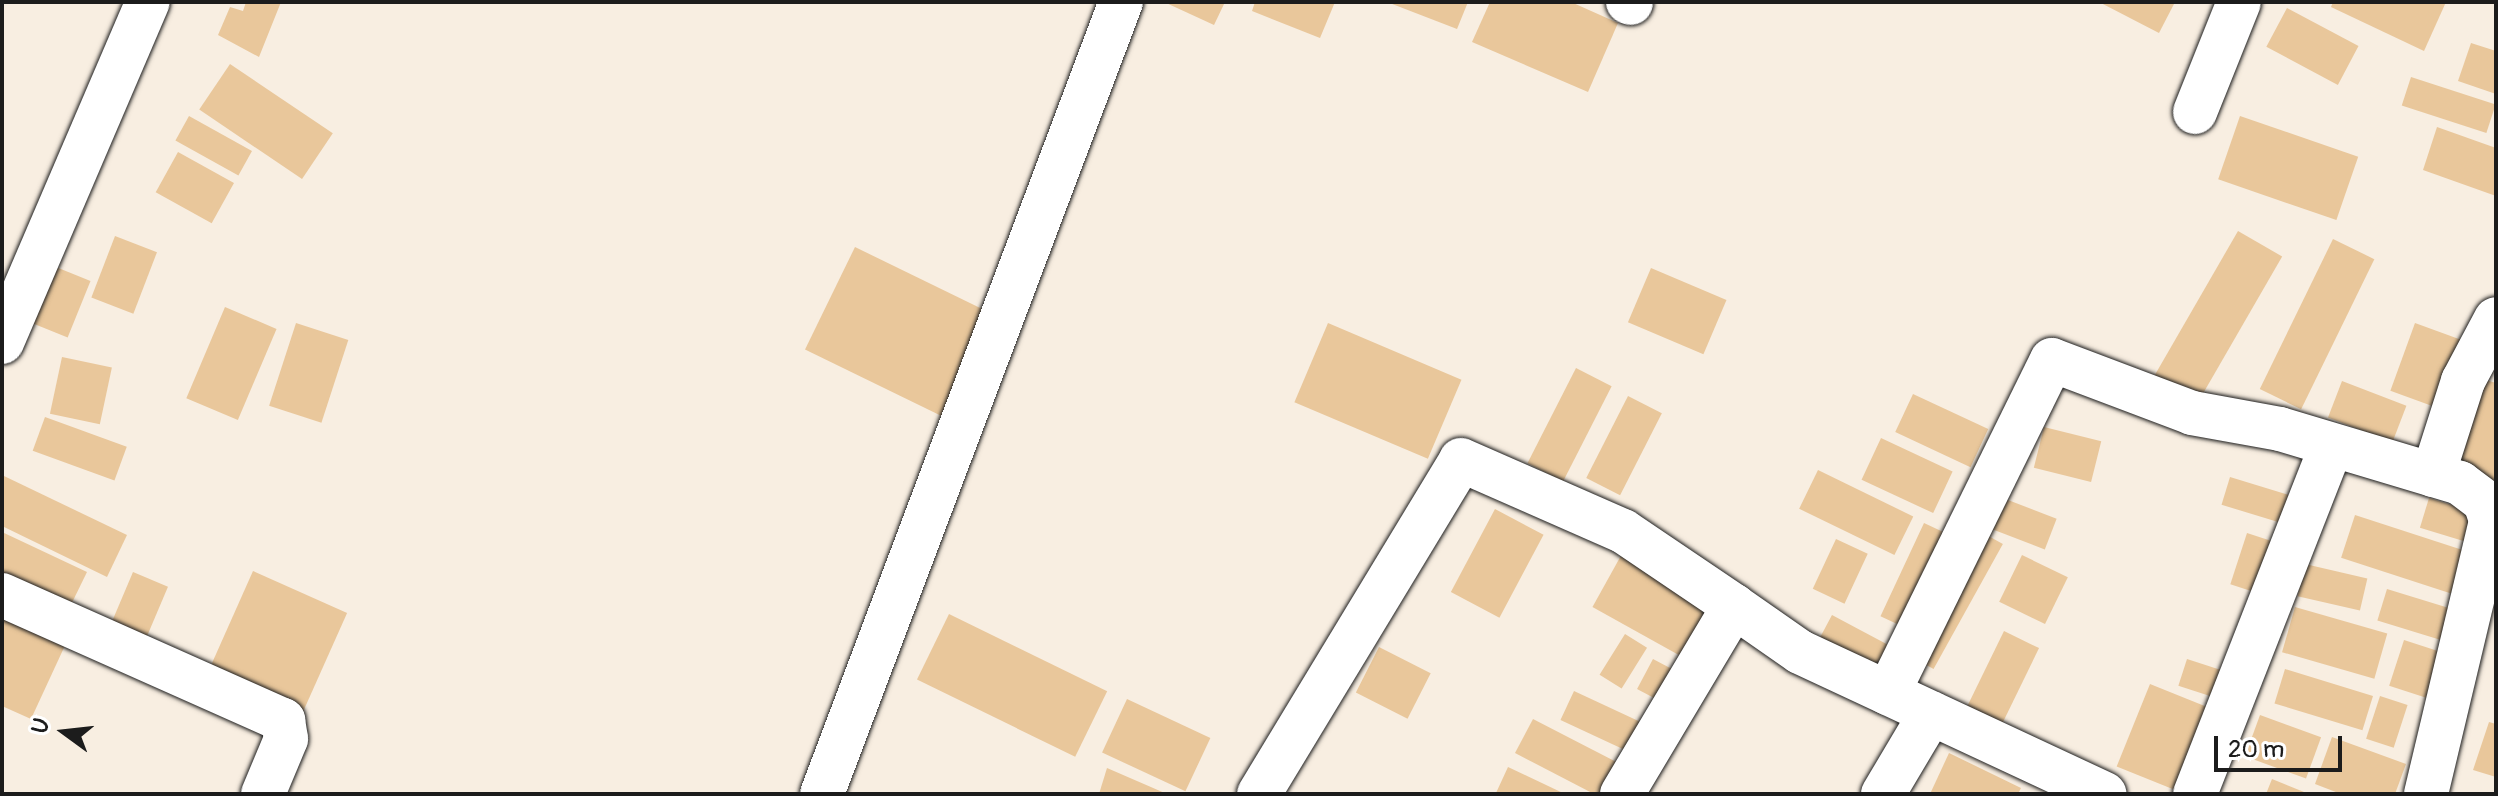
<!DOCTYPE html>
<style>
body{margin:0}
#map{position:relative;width:2498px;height:796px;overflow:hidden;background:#f8eee1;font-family:Pangolin,sans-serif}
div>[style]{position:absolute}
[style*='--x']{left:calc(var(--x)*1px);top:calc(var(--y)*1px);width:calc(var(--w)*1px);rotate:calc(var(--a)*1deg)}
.building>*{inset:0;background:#e9c79b;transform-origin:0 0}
.roads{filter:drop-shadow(0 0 2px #1c1c1c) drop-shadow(0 0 2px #1c1c1c)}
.minor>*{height:44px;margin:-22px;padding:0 22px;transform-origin:22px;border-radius:22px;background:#fff}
span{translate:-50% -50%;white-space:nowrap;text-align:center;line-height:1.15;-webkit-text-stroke:6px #fff;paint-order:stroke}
.frame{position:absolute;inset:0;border:4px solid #1c1c1c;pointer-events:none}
.north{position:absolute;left:24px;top:692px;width:80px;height:80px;-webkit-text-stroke:6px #fff;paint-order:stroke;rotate:285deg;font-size:22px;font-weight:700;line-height:32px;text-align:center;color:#1c1c1c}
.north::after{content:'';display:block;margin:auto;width:28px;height:36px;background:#1c1c1c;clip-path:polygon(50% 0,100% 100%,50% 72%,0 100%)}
.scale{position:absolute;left:2214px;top:736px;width:128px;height:36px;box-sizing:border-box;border:4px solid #1c1c1c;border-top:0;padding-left:10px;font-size:24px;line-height:28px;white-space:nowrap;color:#1c1c1c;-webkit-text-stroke:6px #fff;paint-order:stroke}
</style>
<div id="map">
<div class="building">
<i style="clip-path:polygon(246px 2px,281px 2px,259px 57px,218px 35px,230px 7px,243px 11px)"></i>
<i style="clip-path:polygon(1164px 2px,1225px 2px,1214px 25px)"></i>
<i style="clip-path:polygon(1255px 2px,1335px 2px,1320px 38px,1252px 11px)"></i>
<i style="clip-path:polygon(1387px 2px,1468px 2px,1457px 29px)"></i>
<i style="clip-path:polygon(1490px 2px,1571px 2px,1618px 23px,1588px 92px,1472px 42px)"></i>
<i style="clip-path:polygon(2099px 2px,2171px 2px,2174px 4px,2159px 33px)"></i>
<i style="clip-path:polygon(2333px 2px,2446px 2px,2424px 51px,2331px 7px)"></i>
<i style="left:2287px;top:8px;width:81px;height:44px;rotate:28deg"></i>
<i style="clip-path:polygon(2471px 43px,2496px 51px,2496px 94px,2458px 81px)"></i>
<i style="left:230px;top:64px;width:124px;height:55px;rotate:34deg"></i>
<i style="left:2411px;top:77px;width:89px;height:30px;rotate:18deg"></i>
<i style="left:189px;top:116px;width:72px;height:28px;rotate:29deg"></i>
<i style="left:2240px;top:116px;width:125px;height:67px;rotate:19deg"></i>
<i style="clip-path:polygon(2437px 127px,2496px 148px,2496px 196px,2423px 170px)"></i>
<i style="left:178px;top:152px;width:64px;height:46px;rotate:29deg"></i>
<i style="left:2238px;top:231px;width:51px;height:175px;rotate:30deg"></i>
<i style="left:115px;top:236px;width:45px;height:66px;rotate:21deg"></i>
<i style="left:2333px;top:239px;width:46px;height:167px;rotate:26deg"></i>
<i style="left:855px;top:247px;width:161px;height:114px;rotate:26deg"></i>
<i style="left:46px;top:263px;width:48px;height:61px;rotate:22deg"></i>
<i style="left:1651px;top:268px;width:82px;height:59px;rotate:23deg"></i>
<i style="left:225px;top:307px;width:56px;height:99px;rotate:23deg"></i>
<i style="left:296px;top:323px;width:55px;height:87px;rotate:18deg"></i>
<i style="left:1328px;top:323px;width:145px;height:86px;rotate:23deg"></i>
<i style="left:2415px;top:323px;width:54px;height:72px;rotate:20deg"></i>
<i style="left:62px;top:357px;width:51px;height:58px;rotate:12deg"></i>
<i style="left:1576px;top:368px;width:40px;height:107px;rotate:27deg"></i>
<i style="clip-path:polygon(2476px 377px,2496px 383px,2496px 490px,2446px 475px)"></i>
<i style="left:2342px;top:381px;width:69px;height:39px;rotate:21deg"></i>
<i style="left:1913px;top:394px;width:83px;height:42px;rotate:25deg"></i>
<i style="left:1628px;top:396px;width:38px;height:92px;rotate:27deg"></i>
<i style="left:45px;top:417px;width:87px;height:36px;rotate:20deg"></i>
<i style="left:2044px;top:427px;width:59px;height:42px;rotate:14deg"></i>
<i style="left:1881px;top:438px;width:79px;height:46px;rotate:25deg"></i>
<i style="left:1818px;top:470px;width:106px;height:43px;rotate:26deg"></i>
<i style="clip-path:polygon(4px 476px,127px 535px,107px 577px,2px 526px)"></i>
<i style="left:2230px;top:477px;width:66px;height:29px;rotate:17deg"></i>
<i style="left:1995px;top:495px;width:66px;height:33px;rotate:21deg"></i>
<i style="left:2429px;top:498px;width:54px;height:31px;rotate:17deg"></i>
<i style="left:1495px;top:509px;width:55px;height:94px;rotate:28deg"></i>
<i style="left:2355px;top:515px;width:122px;height:45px;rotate:18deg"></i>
<i style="left:1924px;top:523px;width:26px;height:103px;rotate:25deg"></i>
<i style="left:1974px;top:528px;width:33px;height:143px;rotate:29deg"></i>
<i style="clip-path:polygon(2px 532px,87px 572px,66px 615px,2px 586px)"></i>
<i style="left:2247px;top:533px;width:33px;height:54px;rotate:18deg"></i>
<i style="left:1836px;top:539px;width:35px;height:55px;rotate:25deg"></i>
<i style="left:1623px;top:552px;width:109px;height:63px;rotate:29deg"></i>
<i style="left:2022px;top:555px;width:51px;height:52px;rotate:26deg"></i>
<i style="left:2305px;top:564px;width:64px;height:33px;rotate:13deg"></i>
<i style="left:253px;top:571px;width:103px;height:113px;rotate:24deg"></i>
<i style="left:133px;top:572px;width:38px;height:64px;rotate:23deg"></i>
<i style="left:2387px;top:589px;width:74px;height:33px;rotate:17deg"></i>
<i style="left:2295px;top:607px;width:96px;height:47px;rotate:16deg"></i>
<i style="clip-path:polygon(2px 610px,68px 639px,31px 719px,2px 706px)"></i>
<i style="left:949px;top:614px;width:176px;height:73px;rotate:26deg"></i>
<i style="left:1832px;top:615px;width:76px;height:30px;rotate:28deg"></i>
<i style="left:2004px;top:631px;width:39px;height:88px;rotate:26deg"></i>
<i style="left:1625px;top:634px;width:26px;height:48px;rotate:32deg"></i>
<i style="left:2404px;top:640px;width:51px;height:48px;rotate:18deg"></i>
<i style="left:1379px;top:647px;width:58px;height:51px;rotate:27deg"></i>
<i style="left:1653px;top:659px;width:30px;height:34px;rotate:28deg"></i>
<i style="left:2187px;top:659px;width:47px;height:28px;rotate:18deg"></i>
<i style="left:2285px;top:669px;width:92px;height:36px;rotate:17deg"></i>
<i style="left:2150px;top:684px;width:69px;height:89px;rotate:22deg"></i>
<i style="left:1574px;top:691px;width:80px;height:32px;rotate:25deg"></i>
<i style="left:2380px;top:696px;width:29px;height:45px;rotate:18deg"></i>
<i style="left:1127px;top:699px;width:92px;height:59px;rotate:25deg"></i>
<i style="left:2260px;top:715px;width:65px;height:44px;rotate:20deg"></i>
<i style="clip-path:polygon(1533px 719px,1628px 768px,1615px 794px,1594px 794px,1515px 753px)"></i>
<i style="clip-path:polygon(2489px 722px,2496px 724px,2496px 777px,2473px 770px)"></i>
<i style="clip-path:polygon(2332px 737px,2406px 764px,2395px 794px,2341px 794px,2315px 784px)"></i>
<i style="clip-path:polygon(1949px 753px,2021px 788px,2018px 794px,1930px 794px)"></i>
<i style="clip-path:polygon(1508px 767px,1565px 794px,1496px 793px)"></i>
<i style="clip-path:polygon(1107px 768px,1167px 794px,1099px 794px)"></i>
<i style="clip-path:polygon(2272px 779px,2309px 794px,2266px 794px)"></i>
</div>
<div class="roads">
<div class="minor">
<i style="--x:1628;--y:2;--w:3;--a:18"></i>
<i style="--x:2195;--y:112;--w:118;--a:-68.2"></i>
<i style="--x:2;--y:342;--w:370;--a:-66.8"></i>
<i style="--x:2433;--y:475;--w:99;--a:-72.3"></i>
<i style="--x:2463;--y:381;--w:70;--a:-62"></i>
<i style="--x:2;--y:595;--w:308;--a:24"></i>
<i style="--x:283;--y:720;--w:19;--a:81"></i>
<i style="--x:286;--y:739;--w:60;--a:112.7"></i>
<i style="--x:1888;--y:693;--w:371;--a:-63.8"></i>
<i style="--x:2052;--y:360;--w:150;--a:20.7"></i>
<i style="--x:2192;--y:413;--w:89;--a:10.3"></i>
<i style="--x:2280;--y:429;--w:188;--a:16.7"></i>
<i style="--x:2460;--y:483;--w:31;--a:37"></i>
<i style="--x:2485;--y:502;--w:20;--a:72"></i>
<i style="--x:2491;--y:521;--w:281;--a:103.4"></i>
<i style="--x:822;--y:794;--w:847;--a:-69.32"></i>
<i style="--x:1259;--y:794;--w:390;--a:-58.8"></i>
<i style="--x:1461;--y:460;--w:177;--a:23.7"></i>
<i style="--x:1623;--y:531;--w:134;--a:34"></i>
<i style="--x:1622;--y:794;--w:219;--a:-59.2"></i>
<i style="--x:1734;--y:606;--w:80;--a:34.9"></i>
<i style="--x:1800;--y:652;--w:336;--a:25"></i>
<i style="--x:1883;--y:794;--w:94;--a:-59.3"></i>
<i style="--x:2195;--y:794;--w:373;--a:-68.6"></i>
</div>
</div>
<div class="frame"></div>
<div class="north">U</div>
<div class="scale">20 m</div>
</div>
